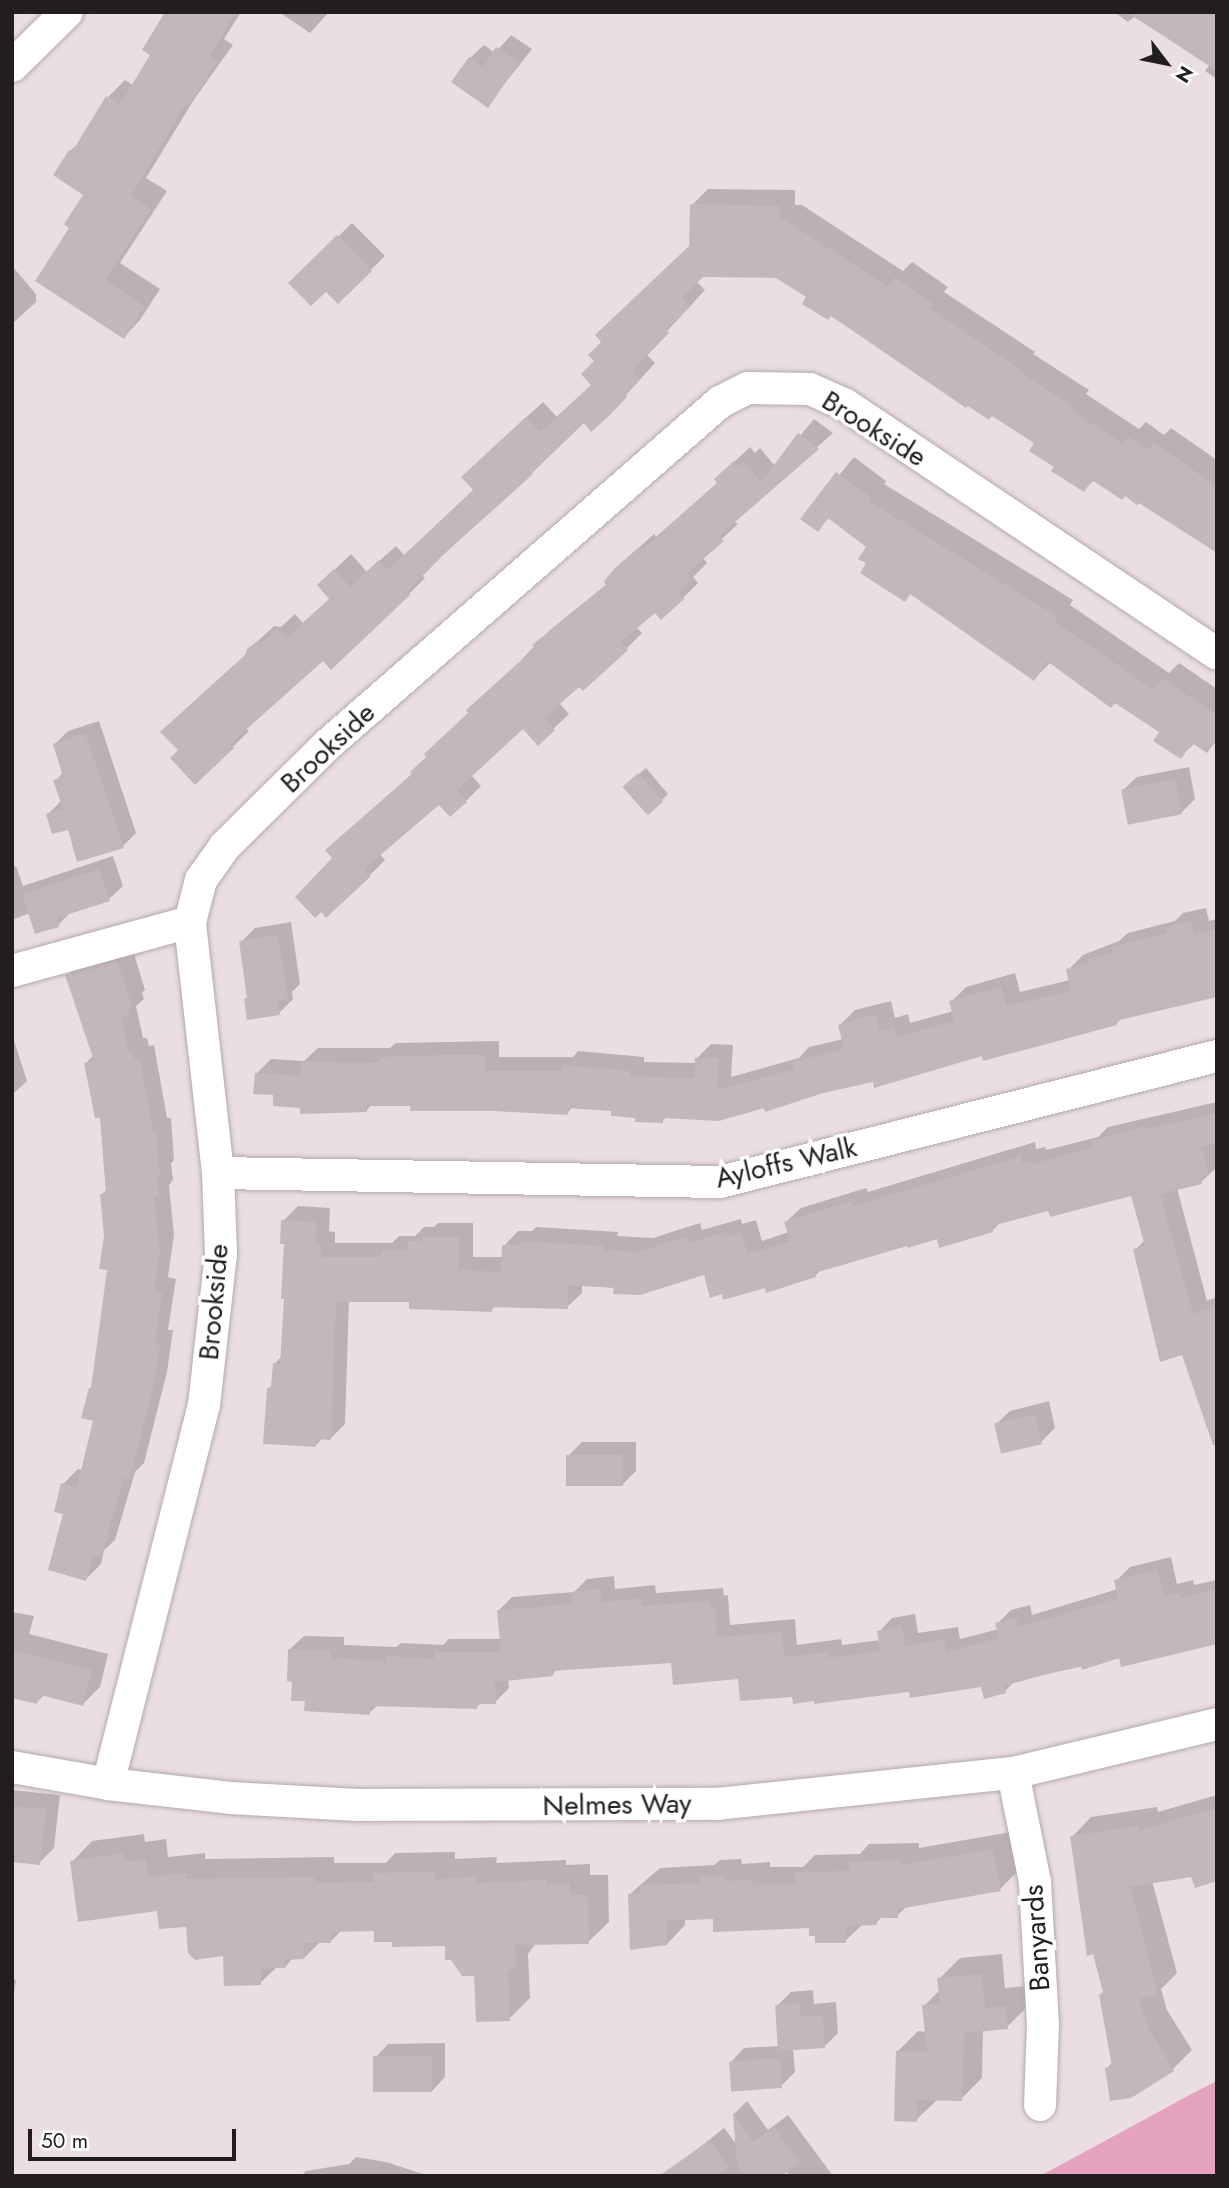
<!DOCTYPE html>
<style>
body{margin:0}
#map{position:relative;width:1229px;height:2188px;overflow:hidden;background:#eadee2;font-family:Jost,sans-serif}
div>[style]{position:absolute}
[style*='--x']{left:calc(var(--x)*1px);top:calc(var(--y)*1px);width:calc(var(--w)*1px);rotate:calc(var(--a)*1deg)}
.green>*{inset:0;background:#e6a3bf}
.shadow>*{inset:0;background:#0003}
.building>*{inset:0;background:#c3b7bc;transform-origin:0 0}
.roads{filter:drop-shadow(0 0 2px #b4a9ad) drop-shadow(0 0 2px #b4a9ad)}
.street>*{height:32px;margin:-16px;padding:0 16px;transform-origin:16px;border-radius:16px;background:#fff}
span{translate:-50% -50%;white-space:nowrap;text-align:center;line-height:1.15;-webkit-text-stroke:7px #fff;paint-order:stroke}
.street-label{font-size:28px;color:#221e20}
.frame{position:absolute;inset:0;border:14px solid #221e20;pointer-events:none}
.north{position:absolute;left:1131px;top:28px;width:70px;height:70px;-webkit-text-stroke:5px #fff;paint-order:stroke;rotate:122deg;font-size:19px;font-weight:700;line-height:28px;text-align:center;color:#221e20}
.north::after{content:'';display:block;margin:auto;width:24px;height:32px;background:#221e20;clip-path:polygon(50% 0,100% 100%,50% 72%,0 100%)}
.scale{position:absolute;left:28px;top:2129px;width:208px;height:32px;box-sizing:border-box;border:4px solid #221e20;border-top:0;padding-left:9px;font-size:21px;line-height:24px;white-space:nowrap;color:#221e20;-webkit-text-stroke:5px #fff;paint-order:stroke}
</style>
<div id="map">
<div class="green">
<i style="clip-path:polygon(1217px 2081px,1217px 2176px,1040px 2176px,1197px 2091px)"></i>
</div>
<div class="shadow">
<i style="clip-path:polygon(172px 12px,241px 12px,224px 39px,233px 45px,195px 98px,146px 178px,167px 191px,120px 263px,160px 289px,140px 320px,124px 337px,71px 227px,85px 194px,70px 151px,83px 139px,108px 97px,125px 80px,134px 86px)"></i>
<i style="clip-path:polygon(279px 12px,329px 12px,310px 33px)"></i>
<i style="clip-path:polygon(1114px 12px,1217px 12px,1217px 79px,1205px 71px,1210px 64px,1134px 17px,1128px 22px)"></i>
<i style="clip-path:polygon(511px 35px,532px 49px,487px 106px,470px 58px,484px 45px,495px 53px)"></i>
<i style="clip-path:polygon(708px 189px,795px 190px,795px 205px,802px 205px,903px 271px,912px 262px,948px 287px,944px 292px,1035px 352px,1033px 354px,1089px 390px,1086px 394px,1139px 429px,1146px 422px,1164px 435px,1171px 428px,1217px 460px,1217px 551px,1125px 494px,1094px 480px,1084px 490px,1056px 467px,1036px 442px,777px 276px,702px 275px,696px 281px,705px 290px,646px 354px,655px 363px,607px 416px,584px 420px,532px 473px,421px 575px,425px 578px,409px 594px,323px 658px,245px 728px,249px 731px,196px 783px,248px 650px,274px 626px,281px 627px,295px 614px,303px 623px,331px 598px,319px 585px,351px 554px,367px 572px,396px 546px,405px 556px,475px 490px,479px 461px,543px 402px,557px 417px,593px 384px,596px 361px,691px 246px,692px 205px)"></i>
<i style="clip-path:polygon(352px 223px,385px 256px,338px 302px,326px 289px,291px 283px)"></i>
<i style="clip-path:polygon(12px 266px,36px 294px,36px 302px,12px 324px)"></i>
<i style="clip-path:polygon(814px 419px,833px 433px,734px 521px,738px 524px,702px 557px,707px 563px,693px 577px,698px 583px,683px 598px,655px 610px,636px 627px,642px 633px,627px 648px,583px 688px,579px 684px,559px 703px,569px 714px,553px 729px,523px 727px,471px 775px,481px 786px,466px 801px,440px 802px,379px 853px,385px 860px,370px 875px,334px 858px,327px 850px,413px 773px,550px 630px,607px 584px,633px 553px,654px 534px,656px 537px,719px 482px,732px 464px,750px 447px,755px 453px,760px 448px,775px 466px)"></i>
<i style="clip-path:polygon(854px 457px,886px 481px,884px 484px,1073px 600px,1070px 605px,1169px 673px,1179px 663px,1217px 689px,1217px 741px,1207px 751px,1195px 743px,1180px 757px,1161px 732px,1051px 662px,1034px 679px,911px 593px,905px 599px,868px 563px,868px 546px,830px 517px,817px 530px,803px 519px)"></i>
<i style="clip-path:polygon(99px 721px,136px 833px,123px 846px,69px 827px,48px 814px,62px 800px,55px 781px,63px 773px,55px 744px,68px 731px)"></i>
<i style="clip-path:polygon(1189px 767px,1195px 799px,1181px 813px,1123px 790px,1137px 777px)"></i>
<i style="clip-path:polygon(646px 768px,668px 794px,662px 800px,631px 781px)"></i>
<i style="clip-path:polygon(113px 856px,123px 886px,109px 899px,71px 912px,58px 925px,30px 913px,12px 920px,12px 868px,16px 866px,23px 886px)"></i>
<i style="clip-path:polygon(1206px 908px,1209px 921px,1217px 919px,1217px 996px,1122px 1018px,1116px 1024px,765px 1106px,667px 1117px,662px 1121px,613px 1109px,573px 1107px,567px 1113px,412px 1105px,372px 1104px,366px 1111px,275px 1094px,256px 1074px,271px 1059px,304px 1061px,318px 1048px,390px 1048px,396px 1043px,499px 1041px,499px 1057px,573px 1057px,578px 1051px,644px 1057px,644px 1062px,696px 1063px,696px 1059px,711px 1044px,733px 1045px,731px 1077px,799px 1058px,809px 1047px,843px 1039px,840px 1025px,855px 1010px,891px 1001px,895px 1018px,908px 1014px,910px 1023px,954px 1011px,951px 1002px,966px 987px,1015px 973px,1020px 992px,1070px 980px,1068px 970px,1083px 955px,1119px 941px,1128px 933px,1175px 921px,1183px 913px)"></i>
<i style="clip-path:polygon(291px 922px,300px 984px,292px 992px,293px 999px,279px 1013px,245px 999px,249px 996px,241px 942px,255px 928px)"></i>
<i style="clip-path:polygon(132px 947px,145px 990px,142px 993px,144px 999px,136px 1006px,143px 1038px,147px 1038px,149px 1046px,154px 1045px,167px 1118px,171px 1118px,174px 1160px,171px 1163px,173px 1180px,169px 1185px,174px 1235px,168px 1277px,176px 1279px,168px 1330px,173px 1330px,167px 1372px,144px 1463px,135px 1472px,115px 1540px,104px 1550px,101px 1564px,86px 1579px,66px 1513px,63px 1484px,78px 1469px,83px 1470px,96px 1419px,90px 1389px,94px 1385px,109px 1268px,101px 1195px,107px 1189px,101px 1116px,86px 1063px,94px 1055px,67px 976px,82px 961px)"></i>
<i style="clip-path:polygon(12px 1034px,27px 1081px,12px 1095px)"></i>
<i style="clip-path:polygon(1217px 1102px,1217px 1167px,1201px 1182px,1177px 1188px,1207px 1301px,1217px 1297px,1217px 1401px,1183px 1353px,1135px 1250px,1145px 1240px,1132px 1194px,1050px 1209px,1002px 1221px,992px 1231px,938px 1236px,908px 1243px,822px 1269px,815px 1276px,766px 1286px,723px 1292px,705px 1273px,615px 1286px,582px 1284px,582px 1293px,567px 1307px,496px 1305px,491px 1310px,410px 1301px,349px 1300px,345px 1424px,330px 1439px,323px 1438px,315px 1446px,268px 1389px,273px 1384px,274px 1364px,282px 1356px,286px 1297px,283px 1221px,298px 1206px,330px 1208px,329px 1231px,335px 1232px,335px 1243px,392px 1243px,399px 1236px,415px 1236px,424px 1227px,434px 1227px,438px 1223px,473px 1223px,473px 1257px,503px 1257px,504px 1246px,518px 1231px,532px 1231px,536px 1227px,618px 1232px,617px 1236px,653px 1238px,700px 1223px,702px 1230px,741px 1219px,742px 1224px,756px 1220px,762px 1241px,789px 1232px,786px 1222px,801px 1208px,866px 1188px,868px 1192px,1035px 1142px,1036px 1149px,1045px 1147px,1046px 1150px,1098px 1137px,1108px 1127px)"></i>
<i style="clip-path:polygon(1049px 1401px,1055px 1428px,1041px 1442px,996px 1424px,1010px 1411px)"></i>
<i style="clip-path:polygon(582px 1442px,636px 1442px,636px 1471px,622px 1485px,568px 1456px)"></i>
<i style="clip-path:polygon(1171px 1557px,1177px 1584px,1193px 1580px,1194px 1585px,1217px 1580px,1217px 1637px,1015px 1681px,1005px 1691px,982px 1685px,816px 1699px,672px 1661px,557px 1669px,552px 1675px,508px 1679px,509px 1688px,495px 1702px,482px 1702px,477px 1707px,378px 1705px,369px 1713px,306px 1700px,294px 1680px,290px 1649px,304px 1636px,344px 1637px,344px 1645px,396px 1647px,401px 1643px,443px 1645px,449px 1639px,501px 1639px,498px 1611px,512px 1597px,574px 1592px,587px 1579px,614px 1576px,615px 1589px,655px 1585px,656px 1593px,723px 1588px,724px 1596px,728px 1595px,730px 1625px,795px 1619px,797px 1645px,841px 1639px,842px 1645px,880px 1640px,879px 1632px,892px 1618px,915px 1614px,918px 1633px,958px 1627px,960px 1639px,999px 1629px,997px 1624px,1011px 1610px,1030px 1605px,1032px 1615px,1118px 1589px,1116px 1581px,1130px 1567px)"></i>
<i style="clip-path:polygon(12px 1612px,34px 1616px,29px 1634px,108px 1654px,100px 1687px,83px 1704px,45px 1694px,37px 1702px,12px 1696px)"></i>
<i style="clip-path:polygon(12px 1790px,60px 1795px,54px 1848px,39px 1863px,12px 1860px)"></i>
<i style="clip-path:polygon(1217px 1795px,1217px 1879px,1193px 1875px,1152px 1881px,1177px 1973px,1161px 1989px,1167px 2010px,1192px 2050px,1173px 2069px,1130px 2096px,1107px 2068px,1113px 2062px,1105px 1992px,1072px 1837px,1091px 1817px,1157px 1807px,1158px 1812px)"></i>
<i style="clip-path:polygon(1011px 1832px,1018px 1871px,1000px 1889px,908px 1905px,897px 1916px,883px 1916px,876px 1923px,863px 1924px,845px 1941px,817px 1934px,810px 1926px,714px 1917px,685px 1918px,685px 1925px,667px 1944px,630px 1894px,660px 1868px,714px 1865px,720px 1860px,741px 1859px,742px 1864px,770px 1862px,770px 1867px,803px 1867px,815px 1855px,860px 1854px,869px 1844px,919px 1843px,919px 1848px)"></i>
<i style="clip-path:polygon(144px 1834px,145px 1842px,166px 1839px,168px 1857px,205px 1853px,205px 1859px,334px 1857px,334px 1863px,386px 1863px,395px 1853px,455px 1852px,455px 1859px,497px 1857px,496px 1863px,566px 1860px,566px 1865px,590px 1864px,590px 1875px,608px 1875px,609px 1922px,588px 1942px,536px 1943px,528px 1954px,530px 1998px,509px 2019px,476px 1974px,446px 1944px,393px 1940px,376px 1930px,342px 1930px,330px 1942px,320px 1942px,304px 1958px,293px 1958px,285px 1967px,277px 1967px,260px 1983px,188px 1925px,72px 1862px,92px 1841px)"></i>
<i style="clip-path:polygon(1002px 1954px,1005px 1988px,1026px 1986px,1028px 2006px,1007px 2027px,983px 2030px,982px 2078px,961px 2099px,938px 2099px,916px 2120px,897px 2052px,918px 2031px,927px 2032px,924px 2006px,940px 1990px,939px 1979px,960px 1958px)"></i>
<i style="clip-path:polygon(12px 1979px,16px 1980px,12px 2005px)"></i>
<i style="clip-path:polygon(813px 1990px,814px 2004px,836px 2002px,838px 2033px,824px 2047px,793px 2049px,795px 2072px,781px 2086px,731px 2062px,744px 2048px,779px 2046px,777px 2006px,791px 1992px)"></i>
<i style="clip-path:polygon(445px 2043px,445px 2077px,432px 2091px,375px 2058px,388px 2044px)"></i>
<i style="clip-path:polygon(747px 2101px,768px 2130px,788px 2115px,833px 2176px,791px 2176px,782px 2168px,772px 2176px,681px 2176px,675px 2167px,724px 2128px,737px 2145px,734px 2114px)"></i>
<i style="clip-path:polygon(356px 2157px,386px 2162px,429px 2176px,301px 2176px,306px 2171px,349px 2164px)"></i>
</div>
<div class="building">
<i style="clip-path:polygon(165px 12px,236px 12px,209px 57px,217px 62px,188px 107px,185px 105px,131px 196px,151px 209px,105px 280px,145px 307px,124px 339px,35px 281px,69px 228px,64px 224px,83px 195px,53px 175px,69px 150px,72px 152px,106px 96px,120px 104px,150px 55px,142px 50px)"></i>
<i style="clip-path:polygon(1127px 12px,1217px 12px,1217px 71px)"></i>
<i style="clip-path:polygon(496px 47px,519px 63px,488px 108px,451px 82px,469px 57px,483px 67px)"></i>
<i style="clip-path:polygon(690px 204px,780px 206px,780px 220px,785px 220px,888px 287px,895px 277px,933px 304px,930px 308px,1020px 369px,1019px 371px,1074px 407px,1072px 411px,1123px 444px,1128px 437px,1148px 450px,1154px 442px,1217px 487px,1217px 553px,1139px 503px,1137px 505px,1125px 496px,1122px 500px,1092px 480px,1084px 492px,1051px 471px,1054px 467px,1029px 451px,1034px 443px,992px 416px,989px 420px,968px 406px,966px 408px,831px 316px,828px 320px,802px 304px,806px 297px,776px 278px,703px 277px,682px 298px,690px 307px,666px 329px,669px 333px,632px 371px,640px 380px,625px 394px,627px 397px,608px 417px,591px 432px,584px 423px,532px 473px,533px 474px,443px 555px,407px 592px,410px 595px,331px 670px,323px 661px,230px 744px,234px 748px,195px 785px,170px 758px,178px 750px,160px 732px,245px 655px,247px 649px,256px 642px,263px 642px,278px 629px,286px 638px,329px 599px,317px 585px,334px 569px,350px 587px,379px 560px,388px 570px,473px 490px,461px 477px,526px 417px,540px 432px,591px 385px,581px 374px,594px 361px,588px 355px,601px 342px,595px 335px,689px 246px)"></i>
<i style="clip-path:polygon(337px 235px,372px 271px,338px 304px,326px 292px,311px 306px,288px 283px)"></i>
<i style="clip-path:polygon(798px 433px,819px 449px,719px 536px,724px 541px,687px 573px,693px 579px,678px 593px,684px 599px,661px 620px,655px 613px,621px 642px,628px 650px,583px 691px,579px 687px,544px 718px,555px 730px,538px 746px,523px 729px,457px 790px,467px 802px,450px 817px,439px 805px,364px 869px,371px 876px,326px 918px,321px 912px,315px 918px,295px 897px,332px 858px,325px 850px,412px 774px,410px 772px,426px 757px,424px 754px,468px 713px,466px 710px,535px 648px,532px 645px,606px 586px,604px 581px,615px 568px,638px 548px,640px 551px,717px 483px,714px 479px,734px 461px,738px 467px,743px 462px,761px 482px)"></i>
<i style="clip-path:polygon(836px 472px,871px 498px,869px 501px,1058px 617px,1055px 622px,1154px 690px,1161px 678px,1217px 715px,1217px 739px,1207px 753px,1192px 743px,1181px 759px,1153px 741px,1159px 732px,1115px 703px,1111px 708px,1047px 661px,1034px 681px,910px 594px,905px 602px,860px 573px,866px 563px,858px 559px,866px 547px,828px 518px,818px 532px,800px 519px)"></i>
<i style="clip-path:polygon(85px 733px,124px 848px,77px 862px,68px 830px,52px 834px,46px 814px,63px 809px,53px 780px,63px 777px,53px 744px)"></i>
<i style="left:638px;top:773px;width:38px;height:21px;rotate:48deg"></i>
<i style="left:1175px;top:779px;width:36px;height:55px;rotate:79deg"></i>
<i style="clip-path:polygon(99px 869px,110px 901px,57px 918px,59px 927px,35px 934px,22px 894px)"></i>
<i style="clip-path:polygon(1191px 921px,1194px 934px,1217px 929px,1217px 997px,1116px 1021px,1117px 1025px,983px 1061px,982px 1056px,874px 1088px,873px 1082px,823px 1093px,765px 1112px,764px 1108px,719px 1121px,663px 1118px,663px 1123px,635px 1122px,635px 1118px,611px 1116px,611px 1111px,568px 1108px,568px 1115px,493px 1111px,410px 1111px,410px 1106px,367px 1106px,367px 1112px,300px 1114px,300px 1108px,273px 1106px,273px 1095px,253px 1094px,255px 1073px,301px 1076px,301px 1062px,379px 1063px,380px 1057px,441px 1055px,485px 1055px,485px 1071px,562px 1071px,562px 1065px,630px 1071px,630px 1076px,674px 1078px,694px 1078px,695px 1058px,719px 1059px,717px 1090px,794px 1069px,792px 1062px,844px 1049px,838px 1025px,876px 1014px,880px 1031px,894px 1028px,896px 1037px,954px 1021px,949px 1001px,1001px 987px,1006px 1006px,1071px 991px,1066px 969px,1087px 964px,1088px 959px,1113px 953px,1111px 947px,1167px 933px,1166px 927px)"></i>
<i style="clip-path:polygon(278px 935px,288px 999px,278px 1001px,280px 1015px,247px 1020px,244px 999px,247px 998px,239px 941px)"></i>
<i style="clip-path:polygon(117px 961px,132px 1006px,128px 1008px,130px 1015px,121px 1018px,129px 1052px,133px 1053px,135px 1060px,140px 1058px,153px 1132px,156px 1132px,160px 1176px,157px 1176px,159px 1197px,154px 1197px,160px 1251px,154px 1292px,162px 1293px,155px 1344px,160px 1345px,153px 1388px,130px 1479px,124px 1478px,101px 1557px,93px 1555px,86px 1581px,48px 1570px,63px 1514px,54px 1512px,61px 1483px,77px 1487px,93px 1421px,81px 1418px,89px 1388px,91px 1388px,107px 1270px,99px 1269px,104px 1236px,100px 1194px,106px 1194px,100px 1118px,95px 1118px,84px 1063px,94px 1061px,65px 975px)"></i>
<i style="clip-path:polygon(1217px 1113px,1217px 1143px,1202px 1147px,1209px 1175px,1201px 1178px,1202px 1184px,1160px 1194px,1193px 1314px,1217px 1305px,1217px 1445px,1213px 1445px,1182px 1355px,1160px 1362px,1133px 1249px,1145px 1246px,1131px 1196px,1050px 1217px,1048px 1211px,992px 1226px,993px 1232px,939px 1248px,937px 1239px,908px 1248px,907px 1246px,815px 1273px,816px 1277px,766px 1293px,765px 1288px,723px 1300px,722px 1294px,710px 1298px,704px 1275px,640px 1295px,613px 1294px,614px 1288px,568px 1285px,568px 1309px,492px 1307px,492px 1312px,409px 1309px,409px 1302px,336px 1302px,331px 1440px,316px 1439px,316px 1447px,263px 1444px,267px 1388px,271px 1388px,273px 1363px,280px 1364px,284px 1299px,281px 1299px,284px 1244px,280px 1244px,281px 1220px,317px 1222px,315px 1245px,321px 1246px,321px 1257px,380px 1257px,383px 1250px,408px 1250px,408px 1241px,422px 1241px,422px 1237px,459px 1237px,459px 1270px,501px 1272px,502px 1245px,520px 1245px,520px 1241px,604px 1246px,604px 1250px,638px 1252px,685px 1237px,687px 1243px,726px 1232px,728px 1237px,741px 1233px,748px 1254px,790px 1241px,784px 1222px,832px 1207px,852px 1201px,853px 1206px,1021px 1156px,1022px 1163px,1031px 1160px,1032px 1164px,1093px 1148px,1091px 1141px,1146px 1126px,1146px 1129px)"></i>
<i style="left:1035px;top:1414px;width:31px;height:42px;rotate:77deg"></i>
<i style="left:566px;top:1455px;width:57px;height:31px"></i>
<i style="clip-path:polygon(1157px 1570px,1164px 1596px,1179px 1593px,1180px 1598px,1217px 1589px,1217px 1644px,1121px 1667px,1119px 1658px,1082px 1670px,1081px 1666px,1047px 1674px,1004px 1686px,1006px 1693px,984px 1699px,981px 1687px,910px 1698px,909px 1692px,814px 1704px,814px 1701px,793px 1704px,792px 1697px,740px 1701px,738px 1679px,673px 1685px,671px 1663px,552px 1671px,553px 1676px,495px 1682px,496px 1704px,478px 1704px,477px 1709px,370px 1706px,370px 1715px,304px 1711px,305px 1701px,291px 1701px,292px 1682px,287px 1681px,288px 1649px,331px 1650px,331px 1658px,385px 1661px,386px 1656px,434px 1659px,434px 1652px,501px 1652px,497px 1610px,573px 1604px,571px 1592px,600px 1589px,602px 1602px,642px 1598px,642px 1606px,710px 1601px,711px 1609px,715px 1608px,717px 1637px,782px 1632px,784px 1657px,828px 1652px,828px 1658px,880px 1651px,877px 1631px,902px 1627px,905px 1646px,944px 1639px,946px 1652px,999px 1638px,995px 1623px,1016px 1618px,1019px 1627px,1118px 1598px,1114px 1580px)"></i>
<i style="clip-path:polygon(12px 1650px,92px 1670px,83px 1706px,40px 1695px,37px 1704px,12px 1698px)"></i>
<i style="clip-path:polygon(12px 1806px,46px 1809px,40px 1865px,12px 1862px)"></i>
<i style="clip-path:polygon(1217px 1808px,1217px 1881px,1195px 1888px,1191px 1877px,1130px 1887px,1158px 1994px,1139px 1999px,1149px 2029px,1174px 2071px,1131px 2098px,1110px 2101px,1105px 2068px,1112px 2067px,1099px 1995px,1103px 1992px,1093px 1954px,1087px 1956px,1070px 1836px,1138px 1826px,1139px 1830px)"></i>
<i style="clip-path:polygon(993px 1849px,1001px 1891px,898px 1909px,898px 1918px,877px 1918px,877px 1925px,846px 1926px,846px 1943px,815px 1943px,815px 1936px,809px 1936px,809px 1928px,713px 1932px,713px 1919px,667px 1921px,667px 1945px,630px 1950px,628px 1894px,640px 1893px,640px 1885px,700px 1883px,700px 1877px,724px 1876px,724px 1881px,753px 1880px,753px 1885px,795px 1884px,794px 1872px,849px 1871px,849px 1862px,902px 1860px,901px 1865px)"></i>
<i style="clip-path:polygon(124px 1853px,125px 1862px,146px 1859px,148px 1877px,185px 1873px,185px 1879px,314px 1877px,314px 1883px,373px 1882px,373px 1873px,435px 1872px,435px 1879px,477px 1877px,477px 1883px,546px 1880px,546px 1885px,570px 1884px,570px 1895px,588px 1895px,589px 1944px,515px 1945px,516px 1969px,508px 1970px,510px 2021px,476px 2022px,474px 1976px,462px 1976px,451px 1960px,445px 1960px,445px 1946px,392px 1947px,392px 1942px,374px 1942px,374px 1931px,331px 1932px,331px 1943px,304px 1943px,304px 1959px,285px 1960px,285px 1968px,261px 1968px,261px 1985px,224px 1986px,223px 1956px,195px 1960px,188px 1953px,186px 1927px,159px 1929px,157px 1911px,78px 1922px,70px 1861px)"></i>
<i style="clip-path:polygon(982px 1974px,985px 2008px,1006px 2006px,1008px 2029px,964px 2033px,962px 2101px,917px 2100px,917px 2122px,894px 2121px,896px 2051px,927px 2052px,922px 2005px,940px 2004px,937px 1978px)"></i>
<i style="clip-path:polygon(800px 2003px,801px 2017px,823px 2015px,825px 2048px,778px 2051px,775px 2005px)"></i>
<i style="left:432px;top:2056px;width:36px;height:59px;rotate:90deg"></i>
<i style="left:780px;top:2058px;width:30px;height:51px;rotate:86deg"></i>
<i style="clip-path:polygon(733px 2113px,753px 2142px,774px 2127px,800px 2163px,782px 2176px,744px 2176px,737px 2165px)"></i>
<i style="clip-path:polygon(710px 2140px,729px 2167px,716px 2176px,659px 2176px)"></i>
</div>
<div class="roads">
<div class="street">
<i style="--x:12;--y:66;--w:77;--a:-44.5"></i>
<i style="--x:12;--y:971;--w:185;--a:-15.4"></i>
<i style="--x:218;--y:1173;--w:502;--a:1.03"></i>
<i style="--x:720;--y:1182;--w:513;--a:-14.23"></i>
<i style="--x:12;--y:1767;--w:97;--a:10"></i>
<i style="--x:108;--y:1784;--w:123;--a:6.5"></i>
<i style="--x:230;--y:1798;--w:128;--a:3.1"></i>
<i style="--x:358;--y:1805;--w:359;--a:-0.2"></i>
<i style="--x:717;--y:1804;--w:298;--a:-6"></i>
<i style="--x:1013;--y:1773;--w:210;--a:-13.5"></i>
<i style="--x:1013;--y:1773;--w:111;--a:78.6"></i>
<i style="--x:1035;--y:1882;--w:142;--a:86.8"></i>
<i style="--x:1043;--y:2024;--w:81;--a:92.1"></i>
<i style="--x:108;--y:1784;--w:391;--a:-75.8"></i>
<i style="--x:204;--y:1405;--w:152;--a:-83.6"></i>
<i style="--x:221;--y:1254;--w:81;--a:-92.1"></i>
<i style="--x:218;--y:1173;--w:253;--a:-96.4"></i>
<i style="--x:190;--y:922;--w:43;--a:-75.3"></i>
<i style="--x:201;--y:880;--w:42;--a:-54.8"></i>
<i style="--x:225;--y:846;--w:142;--a:-44.7"></i>
<i style="--x:326;--y:746;--w:523;--a:-41.12"></i>
<i style="--x:720;--y:402;--w:31;--a:-27"></i>
<i style="--x:748;--y:388;--w:62;--a:0.9"></i>
<i style="--x:810;--y:389;--w:37;--a:24"></i>
<i style="--x:844;--y:404;--w:449;--a:33.8"></i>
</div>
</div>
<div class="street-label">
<span style="left:874px;top:429px;rotate:32deg">Brookside</span>
<span style="left:328px;top:748px;rotate:-43deg">Brookside</span>
<span style="left:786px;top:1163px;rotate:-13deg">Ayloffs Walk</span>
<span style="left:214px;top:1302px;rotate:-85deg">Brookside</span>
<span style="left:617px;top:1805px;rotate:-1deg">Nelmes Way</span>
<span style="left:1037px;top:1938px;rotate:-94deg">Banyards</span>
</div>
<div class="frame"></div>
<div class="north">N</div>
<div class="scale">50 m</div>
</div>
